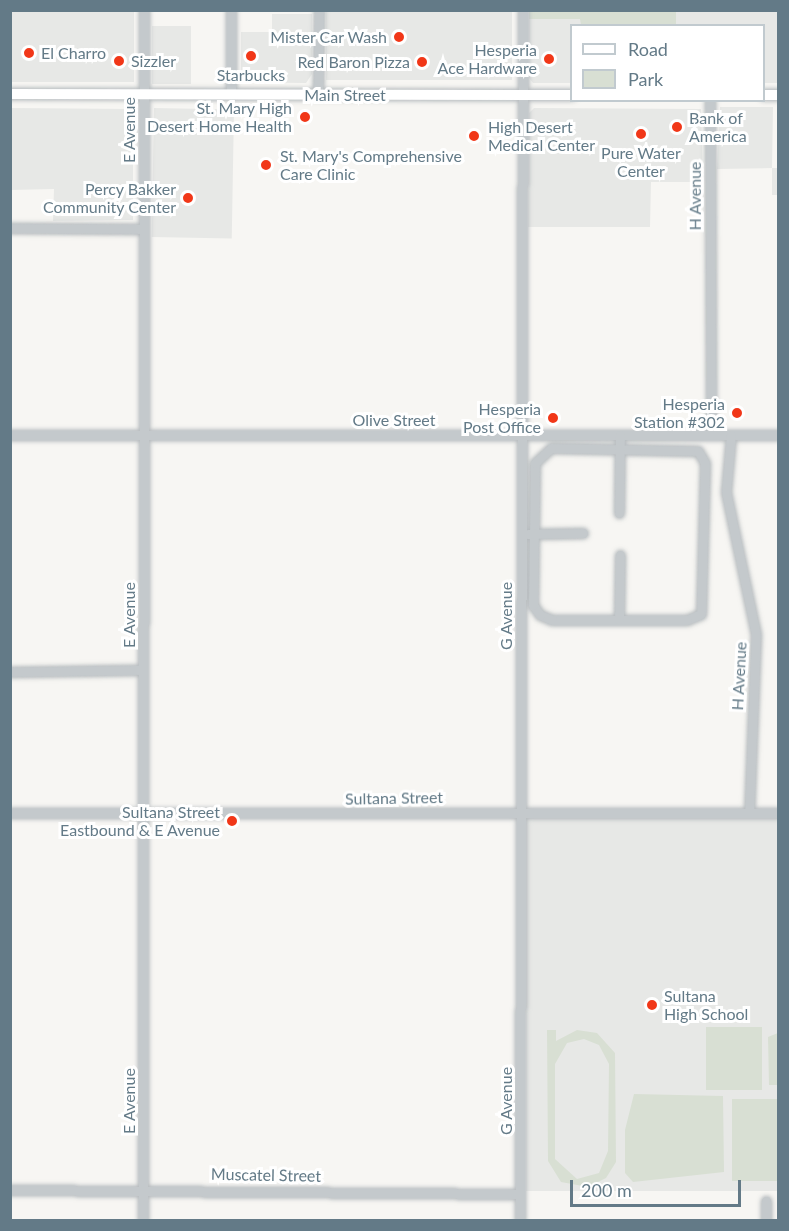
<!DOCTYPE html>
<style>
body{margin:0}
#map{position:relative;width:789px;height:1231px;overflow:hidden;background:#f7f6f3;font-family:Lato,sans-serif}
div>[style]{position:absolute}
[style*='--x']{left:calc(var(--x)*1px);top:calc(var(--y)*1px);width:calc(var(--w)*1px);rotate:calc(var(--a)*1deg)}
.built>*{inset:0;background:#e7e8e6;transform-origin:0 0}
.green>*{inset:0;background:#d8dfd3;transform-origin:0 0}
.roads{filter:drop-shadow(0 0 2px #b7bcbf) drop-shadow(0 0 2px #b7bcbf)}
.minor>*{height:9px;margin:-4.5px;padding:0 4.5px;transform-origin:4.5px;border-radius:4.5px;background:#c4c9cc}
.major>*{height:10px;margin:-5px;padding:0 5px;transform-origin:5px;border-radius:5px;background:#fff}
.dots>*{width:16px;height:16px;translate:-50% -50%;box-sizing:border-box;border:3px solid #fff;border-radius:50%}
span{translate:-50% -50%;white-space:nowrap;text-align:center;line-height:1.15;-webkit-text-stroke:6px #fff;paint-order:stroke}
.poi-label{font-size:16px;color:#637a87}
.right{translate:-100% -50%;text-align:right}
.left{translate:0 -50%;text-align:left}
.street-label{font-size:16px;color:#637a87}
.frame{position:absolute;inset:0;border:12px solid #637a87;pointer-events:none}
.legend{position:absolute;left:570px;top:24px;width:195px;height:78px;box-sizing:border-box;background:#fff;border:2px solid #c1cacf;margin:0;padding:8px 10px;list-style:none;font-size:18px;color:#637a87}
.legend li{display:flex;align-items:center;gap:12px;height:30px}
.legend b{width:30px;border:2px solid #c1cacf}
.scale{position:absolute;left:570px;top:1180px;width:171px;height:27px;box-sizing:border-box;border:3px solid #637a87;border-top:0;padding-left:8px;font-size:18px;line-height:21px;white-space:nowrap;color:#637a87;-webkit-text-stroke:4px #fff;paint-order:stroke}
</style>
<div id="map">
<div class="built">
<i style="left:11px;top:10px;width:123px;height:72px"></i>
<i style="left:326px;top:11px;width:186px;height:69px"></i>
<i style="clip-path:polygon(676px 11px,778px 11px,778px 83px,764px 83px,764px 26px,676px 25px)"></i>
<i style="clip-path:polygon(272px 14px,312px 14px,312px 74px,306px 83px,241px 82px,241px 32px,272px 32px)"></i>
<i style="clip-path:polygon(529px 19px,581px 19px,581px 25px,572px 26px,571px 83px,533px 83px,529px 78px)"></i>
<i style="left:191px;top:26px;width:58px;height:39px;rotate:90deg"></i>
<i style="clip-path:polygon(720px 107px,773px 107px,772px 168px,778px 168px,778px 195px,772px 195px,772px 168px,717px 169px)"></i>
<i style="clip-path:polygon(10px 108px,133px 109px,133px 220px,53px 221px,54px 189px,11px 190px)"></i>
<i style="left:154px;top:108px;width:80px;height:129px;rotate:1deg"></i>
<i style="clip-path:polygon(534px 108px,701px 109px,703px 182px,651px 182px,650px 227px,528px 227px,529px 113px)"></i>
<i style="left:526px;top:818px;width:252px;height:373px"></i>
</div>
<div class="green">
<i style="clip-path:polygon(529px 11px,676px 11px,676px 25px,581px 25px,580px 19px,529px 19px)"></i>
<i style="left:706px;top:1027px;width:56px;height:63px"></i>
<i style="clip-path:polygon(evenodd,547px 1030px,556px 1030px,556px 1041px,577px 1030px,597px 1033px,615px 1053px,616px 1162px,606px 1178px,588px 1187px,561px 1182px,548px 1161px,547px 1030px,584px 1039px,599px 1045px,609px 1064px,608px 1151px,599px 1173px,577px 1179px,555px 1159px,555px 1064px,567px 1043px,584px 1039px)"></i>
<i style="clip-path:polygon(778px 1033px,778px 1085px,769px 1085px,768px 1037px)"></i>
<i style="clip-path:polygon(634px 1094px,723px 1096px,724px 1172px,633px 1182px,625px 1173px,625px 1130px)"></i>
<i style="left:732px;top:1099px;width:46px;height:82px"></i>
</div>
<div class="roads">
<div class="minor">
<i style="--x:231;--y:95;--w:85;--a:-90"></i>
<i style="--x:318;--y:95;--w:85;--a:-89.3"></i>
<i style="--x:710;--y:100;--w:335;--a:89.8"></i>
<i style="--x:10;--y:228;--w:134;--a:0.4"></i>
<i style="--x:10;--y:435;--w:768;--a:0"></i>
<i style="--x:731;--y:435;--w:57;--a:95"></i>
<i style="--x:726;--y:492;--w:145;--a:78.1"></i>
<i style="--x:756;--y:634;--w:179;--a:92.2"></i>
<i style="--x:551;--y:448;--w:147;--a:1.2"></i>
<i style="--x:698;--y:451;--w:14;--a:60"></i>
<i style="--x:705;--y:463;--w:151;--a:91.5"></i>
<i style="--x:701;--y:614;--w:15;--a:157"></i>
<i style="--x:687;--y:620;--w:135;--a:180"></i>
<i style="--x:552;--y:620;--w:13;--a:-157"></i>
<i style="--x:540;--y:615;--w:12;--a:-125"></i>
<i style="--x:533;--y:605;--w:142;--a:-89.2"></i>
<i style="--x:535;--y:463;--w:22;--a:-43"></i>
<i style="--x:619;--y:513;--w:78;--a:-89.3"></i>
<i style="--x:528;--y:534;--w:55;--a:-1"></i>
<i style="--x:619;--y:619;--w:64;--a:-89.1"></i>
<i style="--x:10;--y:672;--w:133;--a:-0.9"></i>
<i style="--x:10;--y:813;--w:768;--a:0"></i>
<i style="--x:10;--y:1190;--w:510;--a:0.45"></i>
<i style="--x:766;--y:1201;--w:19;--a:90"></i>
<i style="--x:143;--y:1220;--w:1210;--a:-89.95"></i>
<i style="--x:520;--y:1220;--w:1210;--a:-89.86"></i>
</div>
<div class="major">
<i style="--x:10;--y:94;--w:562;--a:0.1"></i>
<i style="--x:764;--y:95;--w:14;--a:0"></i>
</div>
</div>
<div class="dots">
<i style="left:399px;top:37px;background:#f13718"></i>
<i style="left:29px;top:53px;background:#f13718"></i>
<i style="left:251px;top:56px;background:#f13718"></i>
<i style="left:549px;top:59px;background:#f13718"></i>
<i style="left:119px;top:61px;background:#f13718"></i>
<i style="left:422px;top:62px;background:#f13718"></i>
<i style="left:305px;top:117px;background:#f13718"></i>
<i style="left:677px;top:127px;background:#f13718"></i>
<i style="left:641px;top:134px;background:#f13718"></i>
<i style="left:474px;top:136px;background:#f13718"></i>
<i style="left:266px;top:165px;background:#f13718"></i>
<i style="left:188px;top:198px;background:#f13718"></i>
<i style="left:737px;top:413px;background:#f13718"></i>
<i style="left:553px;top:418px;background:#f13718"></i>
<i style="left:232px;top:821px;background:#f13718"></i>
<i style="left:652px;top:1005px;background:#f13718"></i>
</div>
<div class="poi-label">
<span class="right" style="left:387px;top:37px">Mister Car Wash</span>
<span class="right" style="left:537px;top:59px">Hesperia<br>Ace Hardware</span>
<span class="left" style="left:41px;top:53px">El Charro</span>
<span class="left" style="left:131px;top:61px">Sizzler</span>
<span class="right" style="left:410px;top:62px">Red Baron Pizza</span>
<span style="left:251px;top:75px">Starbucks</span>
<span class="right" style="left:292px;top:117px">St. Mary High<br>Desert Home Health</span>
<span class="left" style="left:689px;top:127px">Bank of<br>America</span>
<span class="left" style="left:488px;top:136px">High Desert<br>Medical Center</span>
<span style="left:641px;top:162px">Pure Water<br>Center</span>
<span class="left" style="left:280px;top:165px">St. Mary's Comprehensive<br>Care Clinic</span>
<span class="right" style="left:176px;top:198px">Percy Bakker<br>Community Center</span>
<span class="right" style="left:725px;top:413px">Hesperia<br>Station #302</span>
<span class="right" style="left:541px;top:418px">Hesperia<br>Post Office</span>
<span class="right" style="left:220px;top:821px">Sultana Street<br>Eastbound &amp; E Avenue</span>
<span class="left" style="left:664px;top:1005px">Sultana<br>High School</span>
</div>
<div class="street-label">
<span style="left:345px;top:95px">Main Street</span>
<span style="left:129px;top:130px;rotate:-90deg">E Avenue</span>
<span style="left:695px;top:196px;rotate:-90deg">H Avenue</span>
<span style="left:394px;top:420px">Olive Street</span>
<span style="left:129px;top:615px;rotate:-90deg">E Avenue</span>
<span style="left:506px;top:616px;rotate:-90deg">G Avenue</span>
<span style="left:739px;top:676px;rotate:-87deg">H Avenue</span>
<span style="left:394px;top:798px;rotate:-1deg">Sultana Street</span>
<span style="left:129px;top:1101px;rotate:-90deg">E Avenue</span>
<span style="left:506px;top:1101px;rotate:-90deg">G Avenue</span>
<span style="left:266px;top:1175px;rotate:1deg">Muscatel Street</span>
</div>
<div class="frame"></div>
<ul class="legend">
<li><b style="height:8px;background:#fff"></b>Road</li>
<li><b style="height:16px;background:#d8dfd3"></b>Park</li>
</ul>
<div class="scale">200 m</div>
</div>
